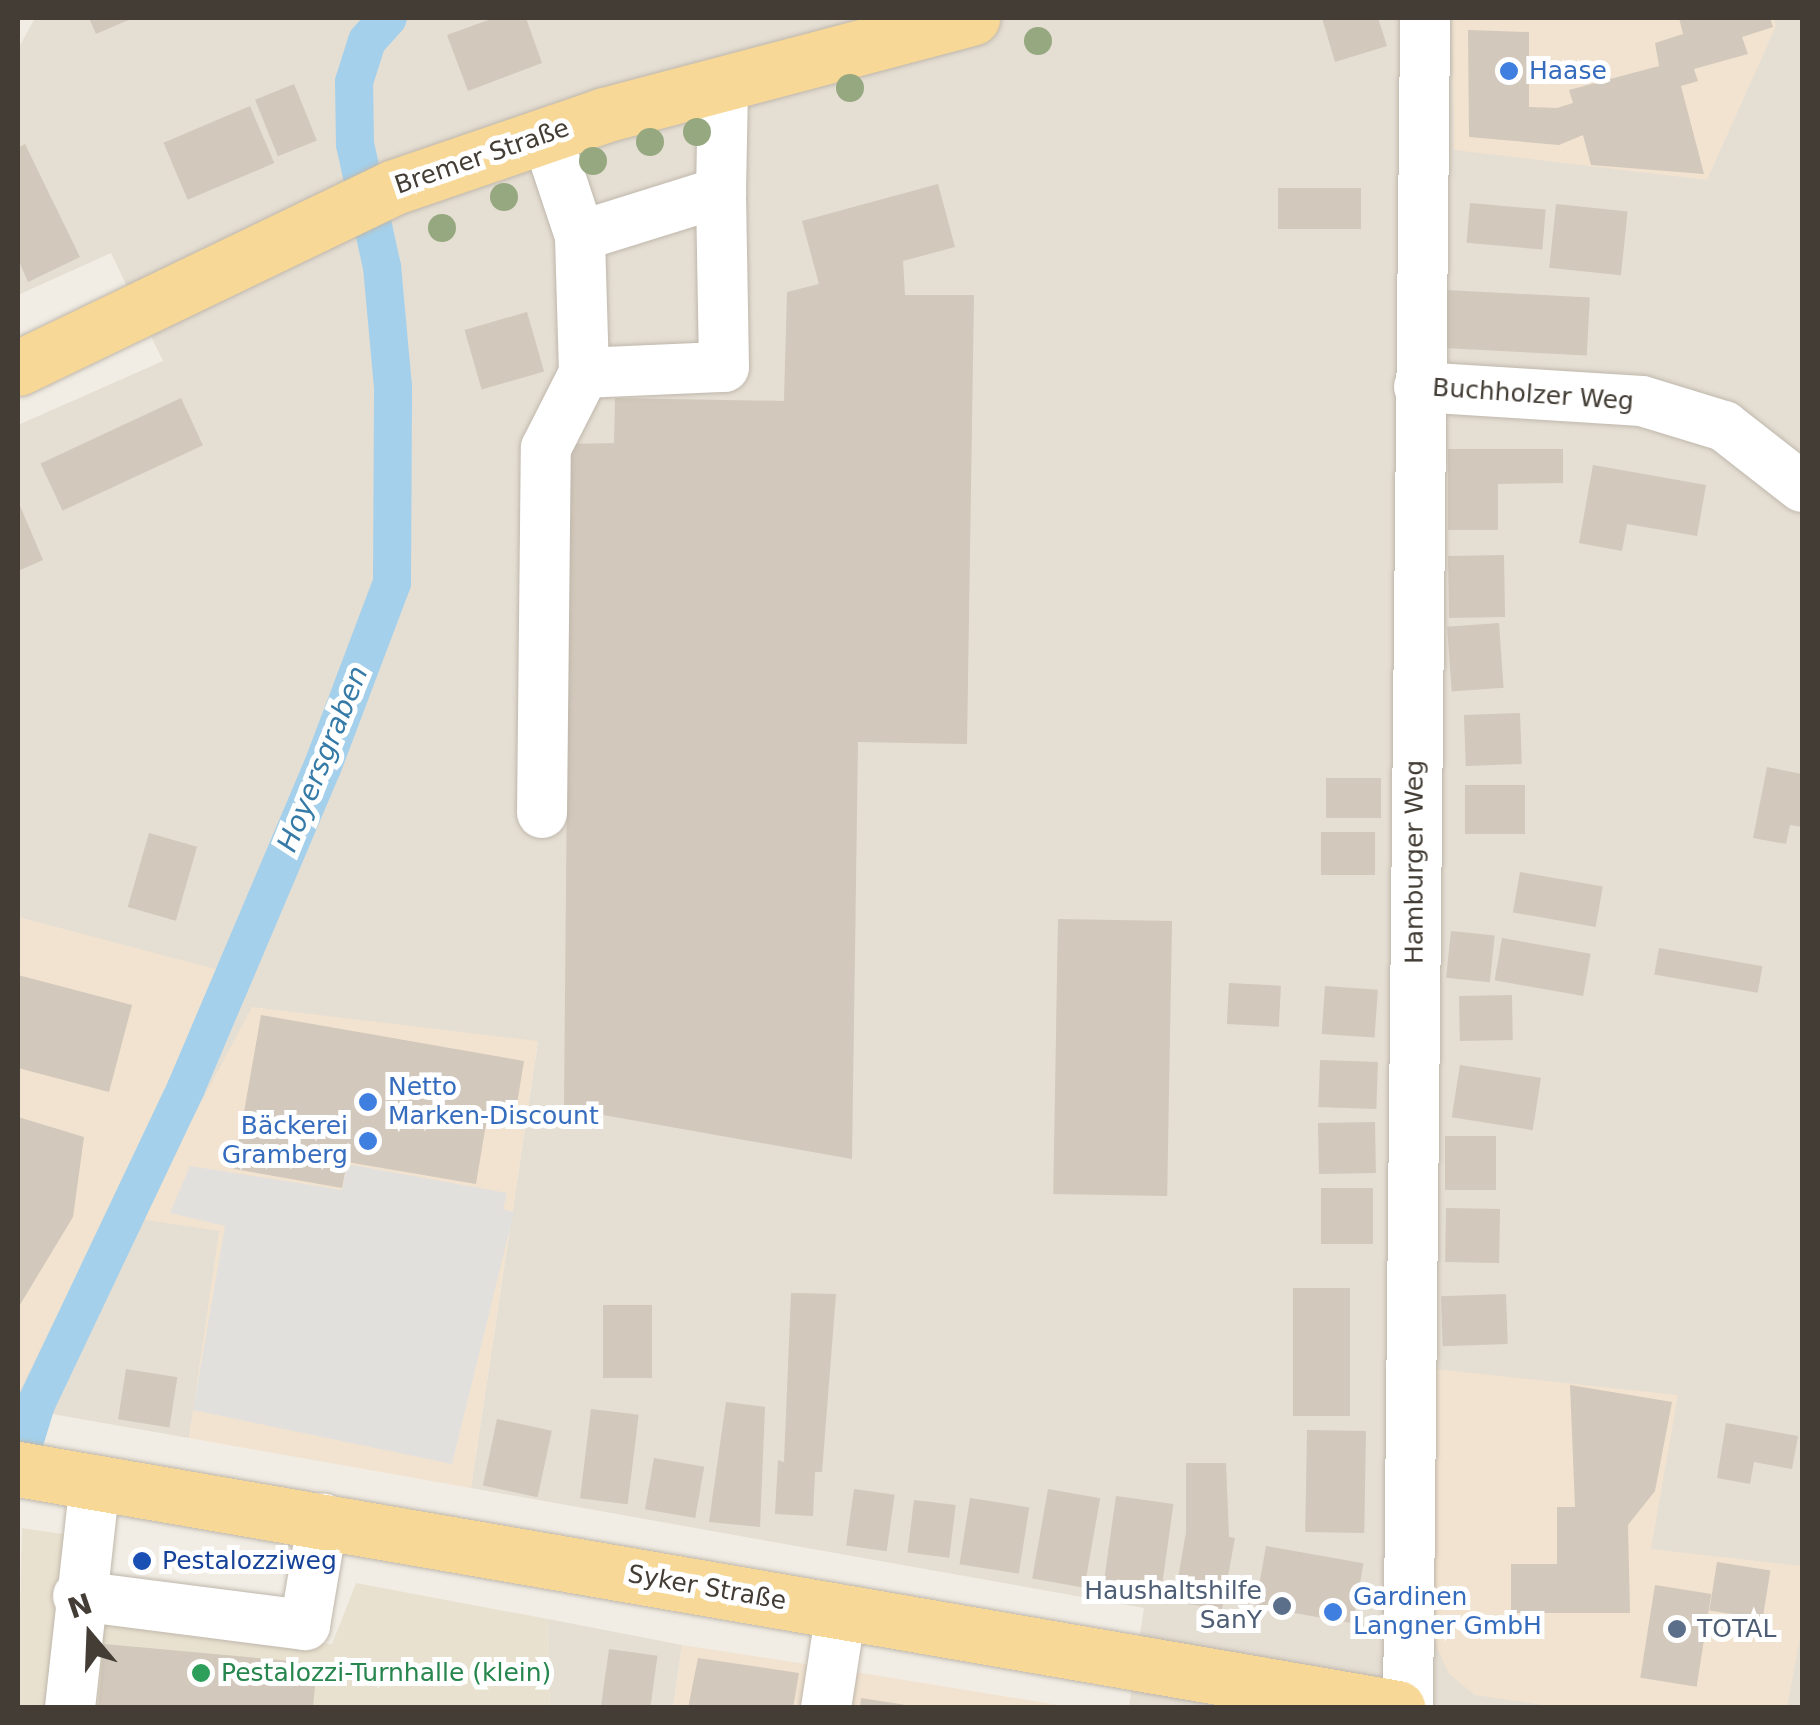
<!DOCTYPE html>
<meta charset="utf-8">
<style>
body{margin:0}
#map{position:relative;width:1820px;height:1725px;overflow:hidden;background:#f1ede5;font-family:"DejaVu Sans",sans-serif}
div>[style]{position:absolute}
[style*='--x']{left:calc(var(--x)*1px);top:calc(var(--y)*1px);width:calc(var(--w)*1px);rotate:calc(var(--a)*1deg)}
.residential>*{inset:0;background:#e5ded3}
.commercial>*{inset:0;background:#f2e3d0}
.education>*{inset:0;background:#e9e1cf}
.parking>*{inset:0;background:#e2e0dd}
.canal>*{height:38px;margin:-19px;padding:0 19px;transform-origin:19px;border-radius:19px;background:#a4d0eb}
.building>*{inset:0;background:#d2c8bb;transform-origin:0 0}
.roads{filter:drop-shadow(0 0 2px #bfb7ab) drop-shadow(0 0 2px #bfb7ab)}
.minor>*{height:50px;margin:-25px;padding:0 25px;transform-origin:25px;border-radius:25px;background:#fff}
.major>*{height:55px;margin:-27.5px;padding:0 27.5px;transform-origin:27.5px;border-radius:27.5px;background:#f7d897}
.trees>*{width:28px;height:28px;margin:-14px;border-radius:50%;background:#95a87f}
.dots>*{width:28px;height:28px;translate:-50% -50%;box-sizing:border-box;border:5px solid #fff;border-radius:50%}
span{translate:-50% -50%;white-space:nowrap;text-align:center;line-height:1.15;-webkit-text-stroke:10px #fff;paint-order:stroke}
.shop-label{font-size:25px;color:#366cbe}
.left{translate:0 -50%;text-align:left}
.right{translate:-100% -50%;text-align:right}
.street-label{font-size:25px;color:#433d35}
.transit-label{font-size:25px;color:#164399}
.service-label{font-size:25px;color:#4e5e75}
.leisure-label{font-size:25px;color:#27864d}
.water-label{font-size:28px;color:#367ba7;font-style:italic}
.frame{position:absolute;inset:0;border:20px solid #433d35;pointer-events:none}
.north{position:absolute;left:40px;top:1585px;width:100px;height:100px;-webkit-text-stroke:8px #fff;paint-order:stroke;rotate:341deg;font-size:28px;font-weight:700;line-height:40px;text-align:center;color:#433d35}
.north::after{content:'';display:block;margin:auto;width:35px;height:45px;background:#433d35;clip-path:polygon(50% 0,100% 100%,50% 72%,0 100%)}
</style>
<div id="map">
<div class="residential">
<i style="clip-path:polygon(35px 18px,1802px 18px,1802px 1707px,1129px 1707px,1144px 1608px,471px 1488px,538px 1042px,183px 1145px,140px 1218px,220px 1230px,189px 1438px,18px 1408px,18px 1394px,85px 1253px,226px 973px,18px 917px,18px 425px,163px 361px,111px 253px,18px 295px,18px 49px)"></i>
<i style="clip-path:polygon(548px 1619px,682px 1645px,673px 1707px,550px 1707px)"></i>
</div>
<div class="commercial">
<i style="clip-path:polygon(1452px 18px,1774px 18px,1776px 26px,1707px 180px,1454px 150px)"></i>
<i style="clip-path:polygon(18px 917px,227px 972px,18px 1394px)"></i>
<i style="clip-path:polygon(252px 1007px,538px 1041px,471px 1488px,189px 1438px,219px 1231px,139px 1219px)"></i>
<i style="clip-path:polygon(1435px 1369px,1678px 1395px,1651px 1549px,1802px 1566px,1802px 1627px,1787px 1707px,1562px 1708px,1475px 1695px,1449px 1674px,1434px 1641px)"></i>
<i style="clip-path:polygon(682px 1645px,825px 1667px,1071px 1707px,673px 1708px)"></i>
</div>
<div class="education">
<i style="clip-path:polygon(22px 1528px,76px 1536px,59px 1707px,18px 1707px)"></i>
<i style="clip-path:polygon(356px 1583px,548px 1619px,550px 1707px,86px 1708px,95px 1624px,332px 1644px)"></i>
</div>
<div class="parking">
<i style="clip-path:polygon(347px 1164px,507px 1193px,503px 1209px,514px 1212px,452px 1464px,193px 1410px,225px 1226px,170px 1213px,190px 1166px,342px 1190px)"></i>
</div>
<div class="canal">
<i style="--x:18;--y:1463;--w:62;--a:-73"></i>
<i style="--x:36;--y:1404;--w:350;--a:-64.6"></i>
<i style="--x:186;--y:1088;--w:348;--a:-67"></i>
<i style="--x:322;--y:768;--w:198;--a:-69.3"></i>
<i style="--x:392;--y:583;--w:196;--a:-89.7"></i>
<i style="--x:393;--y:387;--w:121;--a:-95.2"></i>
<i style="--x:382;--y:267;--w:126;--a:-102.4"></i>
<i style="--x:355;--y:144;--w:62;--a:-90.9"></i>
<i style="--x:354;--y:82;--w:43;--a:-72.4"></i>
<i style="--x:367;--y:41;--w:31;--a:-48"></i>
</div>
<div class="building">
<i style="clip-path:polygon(89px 18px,133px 18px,96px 34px)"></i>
<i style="clip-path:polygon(494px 18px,526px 18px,542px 63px,468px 91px,447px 35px)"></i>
<i style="clip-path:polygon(1322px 18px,1378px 18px,1387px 46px,1335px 62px)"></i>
<i style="clip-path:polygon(1679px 18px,1770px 18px,1773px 27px,1742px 37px,1748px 54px,1694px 69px,1698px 81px,1681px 86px,1704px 174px,1591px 165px,1583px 135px,1559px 145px,1469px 137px,1468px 30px,1529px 32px,1529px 107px,1557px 108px,1573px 103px,1569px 90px,1659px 66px,1655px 43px,1683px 34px)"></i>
<i style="left:294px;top:84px;width:61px;height:42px;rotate:68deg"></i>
<i style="left:250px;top:106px;width:62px;height:94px;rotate:67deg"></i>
<i style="clip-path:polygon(25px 144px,80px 257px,28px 282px,18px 259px,18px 148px)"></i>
<i style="clip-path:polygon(938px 184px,955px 247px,903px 261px,905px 295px,974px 295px,967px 744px,858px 742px,852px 1159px,564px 1108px,570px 444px,614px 443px,615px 398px,784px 401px,787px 292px,819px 284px,802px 221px)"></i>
<i style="left:1361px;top:188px;width:41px;height:83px;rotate:90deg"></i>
<i style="left:1470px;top:203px;width:76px;height:40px;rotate:5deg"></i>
<i style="left:1556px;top:204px;width:72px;height:64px;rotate:6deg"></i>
<i style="left:1446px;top:290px;width:144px;height:58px;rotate:3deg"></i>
<i style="left:527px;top:312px;width:62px;height:65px;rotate:74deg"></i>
<i style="left:181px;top:398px;width:52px;height:155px;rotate:65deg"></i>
<i style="clip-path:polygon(1448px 449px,1563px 449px,1563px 483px,1498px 484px,1498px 530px,1448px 530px)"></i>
<i style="clip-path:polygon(1593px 465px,1706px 485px,1697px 536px,1627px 524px,1622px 551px,1579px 543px)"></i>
<i style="clip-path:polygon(18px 501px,43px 560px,18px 571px)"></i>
<i style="left:1504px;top:555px;width:62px;height:56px;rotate:89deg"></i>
<i style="left:1499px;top:623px;width:65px;height:52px;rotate:86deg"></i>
<i style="left:1520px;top:713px;width:51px;height:56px;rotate:88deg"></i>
<i style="clip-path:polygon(1767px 767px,1802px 774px,1802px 827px,1790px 825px,1786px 844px,1753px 838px)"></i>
<i style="left:1326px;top:778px;width:55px;height:40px"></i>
<i style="left:1525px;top:785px;width:49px;height:60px;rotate:90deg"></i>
<i style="left:1321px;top:832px;width:54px;height:43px"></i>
<i style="left:149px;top:833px;width:50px;height:77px;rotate:16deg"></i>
<i style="left:1520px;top:872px;width:84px;height:41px;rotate:10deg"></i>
<i style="left:1058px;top:919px;width:114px;height:275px;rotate:1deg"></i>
<i style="left:1451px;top:931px;width:44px;height:47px;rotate:6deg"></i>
<i style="left:1502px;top:938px;width:90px;height:43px;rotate:10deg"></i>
<i style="left:1659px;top:948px;width:105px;height:27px;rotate:10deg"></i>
<i style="clip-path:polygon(18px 975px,132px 1005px,109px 1092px,18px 1068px)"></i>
<i style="left:1229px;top:983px;width:52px;height:41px;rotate:3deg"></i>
<i style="left:1325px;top:986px;width:53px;height:48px;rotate:4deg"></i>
<i style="left:1512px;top:995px;width:45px;height:53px;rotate:89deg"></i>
<i style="clip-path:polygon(261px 1015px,524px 1061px,517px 1104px,490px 1100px,476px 1184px,347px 1162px,342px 1188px,234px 1169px)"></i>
<i style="left:1320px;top:1060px;width:58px;height:47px;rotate:2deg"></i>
<i style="left:1460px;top:1065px;width:82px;height:53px;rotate:9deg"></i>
<i style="clip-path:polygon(18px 1117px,84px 1137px,73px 1217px,18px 1308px)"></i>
<i style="left:1375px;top:1122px;width:51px;height:57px;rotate:89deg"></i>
<i style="left:1445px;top:1136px;width:51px;height:54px"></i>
<i style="left:1373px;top:1188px;width:56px;height:52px;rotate:90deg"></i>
<i style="left:1446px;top:1208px;width:54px;height:54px;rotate:1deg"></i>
<i style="left:1293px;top:1288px;width:57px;height:128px"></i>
<i style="clip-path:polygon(791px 1293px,836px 1294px,822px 1472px,815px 1472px,813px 1516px,775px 1514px,778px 1460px,784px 1462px)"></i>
<i style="left:1506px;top:1294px;width:50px;height:65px;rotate:88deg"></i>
<i style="left:603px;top:1305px;width:49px;height:73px"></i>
<i style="left:126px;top:1369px;width:52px;height:51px;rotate:9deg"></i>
<i style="clip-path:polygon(1570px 1385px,1672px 1402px,1655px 1491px,1628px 1525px,1630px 1613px,1511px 1613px,1511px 1564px,1557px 1564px,1557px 1507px,1575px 1507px)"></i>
<i style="clip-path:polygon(726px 1402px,765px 1407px,760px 1527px,709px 1522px)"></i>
<i style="left:591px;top:1409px;width:48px;height:90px;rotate:7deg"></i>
<i style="left:497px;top:1419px;width:56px;height:68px;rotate:12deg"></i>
<i style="clip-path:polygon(1726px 1423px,1798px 1436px,1792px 1469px,1754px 1462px,1750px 1484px,1717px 1478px)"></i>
<i style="left:1307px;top:1430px;width:59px;height:102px;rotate:1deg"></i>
<i style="left:654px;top:1458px;width:51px;height:52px;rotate:10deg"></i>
<i style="clip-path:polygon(1186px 1463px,1226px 1463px,1229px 1537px,1235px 1538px,1222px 1609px,1174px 1602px,1186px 1532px)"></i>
<i style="left:854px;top:1489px;width:41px;height:57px;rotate:8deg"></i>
<i style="left:1048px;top:1489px;width:53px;height:91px;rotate:10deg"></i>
<i style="left:1116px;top:1496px;width:58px;height:95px;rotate:8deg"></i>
<i style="left:970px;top:1498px;width:60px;height:67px;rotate:9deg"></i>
<i style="left:914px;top:1500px;width:42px;height:53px;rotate:7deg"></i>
<i style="left:1266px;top:1546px;width:99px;height:61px;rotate:10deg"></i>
<i style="left:1717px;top:1562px;width:54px;height:49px;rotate:9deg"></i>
<i style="left:1655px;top:1585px;width:57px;height:94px;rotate:9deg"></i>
<i style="clip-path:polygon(104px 1644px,302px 1662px,300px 1685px,315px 1686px,313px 1708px,98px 1708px)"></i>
<i style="left:609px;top:1649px;width:49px;height:60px;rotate:8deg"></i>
<i style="clip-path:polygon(698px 1658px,799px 1673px,793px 1708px,688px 1708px)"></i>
<i style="clip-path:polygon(861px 1698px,906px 1705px,906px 1708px,860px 1708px)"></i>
</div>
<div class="roads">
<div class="minor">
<i style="--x:546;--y:134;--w:108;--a:71.6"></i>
<i style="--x:580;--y:236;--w:148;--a:-17.3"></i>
<i style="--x:721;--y:192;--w:108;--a:-88.9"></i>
<i style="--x:584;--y:373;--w:140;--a:-2.5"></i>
<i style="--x:724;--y:367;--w:175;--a:-91"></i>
<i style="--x:1419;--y:387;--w:223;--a:3.6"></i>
<i style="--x:1642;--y:401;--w:86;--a:17"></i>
<i style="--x:1724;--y:426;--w:99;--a:38"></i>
<i style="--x:542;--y:813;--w:365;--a:-89.4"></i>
<i style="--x:546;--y:448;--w:84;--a:-63.1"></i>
<i style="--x:584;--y:373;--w:137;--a:-91.7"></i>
<i style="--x:78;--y:1596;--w:229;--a:7.3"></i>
<i style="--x:305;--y:1625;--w:108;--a:-80.4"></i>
<i style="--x:70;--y:1708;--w:227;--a:-83.7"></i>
<i style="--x:826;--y:1708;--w:98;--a:-81.2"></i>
<i style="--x:1408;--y:1708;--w:1690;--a:-89.42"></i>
</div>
<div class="major">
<i style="--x:18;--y:368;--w:417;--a:-25.7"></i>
<i style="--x:394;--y:187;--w:222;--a:-18.9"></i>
<i style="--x:604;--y:115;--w:381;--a:-14.8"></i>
<i style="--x:18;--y:1469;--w:1400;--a:9.83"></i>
</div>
</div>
<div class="trees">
<i style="left:1038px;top:41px"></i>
<i style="left:850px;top:88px"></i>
<i style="left:697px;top:132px"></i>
<i style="left:650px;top:142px"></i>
<i style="left:593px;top:161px"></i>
<i style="left:504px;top:197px"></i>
<i style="left:442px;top:228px"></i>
</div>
<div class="dots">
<i style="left:1509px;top:71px;background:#3f7fe0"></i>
<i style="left:368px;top:1102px;background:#3f7fe0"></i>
<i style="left:368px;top:1141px;background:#3f7fe0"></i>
<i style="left:142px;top:1561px;background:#1a4fb4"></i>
<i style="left:1282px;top:1606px;background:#5c6f8a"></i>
<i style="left:1333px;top:1612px;background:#3f7fe0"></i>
<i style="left:1677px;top:1629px;background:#5c6f8a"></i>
<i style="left:201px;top:1673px;background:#2e9e5b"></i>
</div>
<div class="shop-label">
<span class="left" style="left:1529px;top:71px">Haase</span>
<span class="left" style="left:388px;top:1102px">Netto<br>Marken-Discount</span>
<span class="right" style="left:348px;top:1141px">Bäckerei<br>Gramberg</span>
<span class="left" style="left:1353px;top:1612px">Gardinen<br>Langner GmbH</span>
</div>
<div class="street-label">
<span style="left:482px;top:157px;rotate:-19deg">Bremer Straße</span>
<span style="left:1533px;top:395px;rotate:4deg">Buchholzer Weg</span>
<span style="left:1415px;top:862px;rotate:-90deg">Hamburger Weg</span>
<span style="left:707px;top:1588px;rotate:10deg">Syker Straße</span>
</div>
<div class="transit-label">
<span class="left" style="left:162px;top:1561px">Pestalozziweg</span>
</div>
<div class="service-label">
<span class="right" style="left:1262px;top:1606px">Haushaltshilfe<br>SanY</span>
<span class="left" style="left:1697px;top:1629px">TOTAL</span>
</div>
<div class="leisure-label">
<span class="left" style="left:221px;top:1673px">Pestalozzi-Turnhalle (klein)</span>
</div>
<div class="water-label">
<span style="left:323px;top:759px;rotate:-68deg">Hoyersgraben</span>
</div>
<div class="frame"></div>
<div class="north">N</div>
</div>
